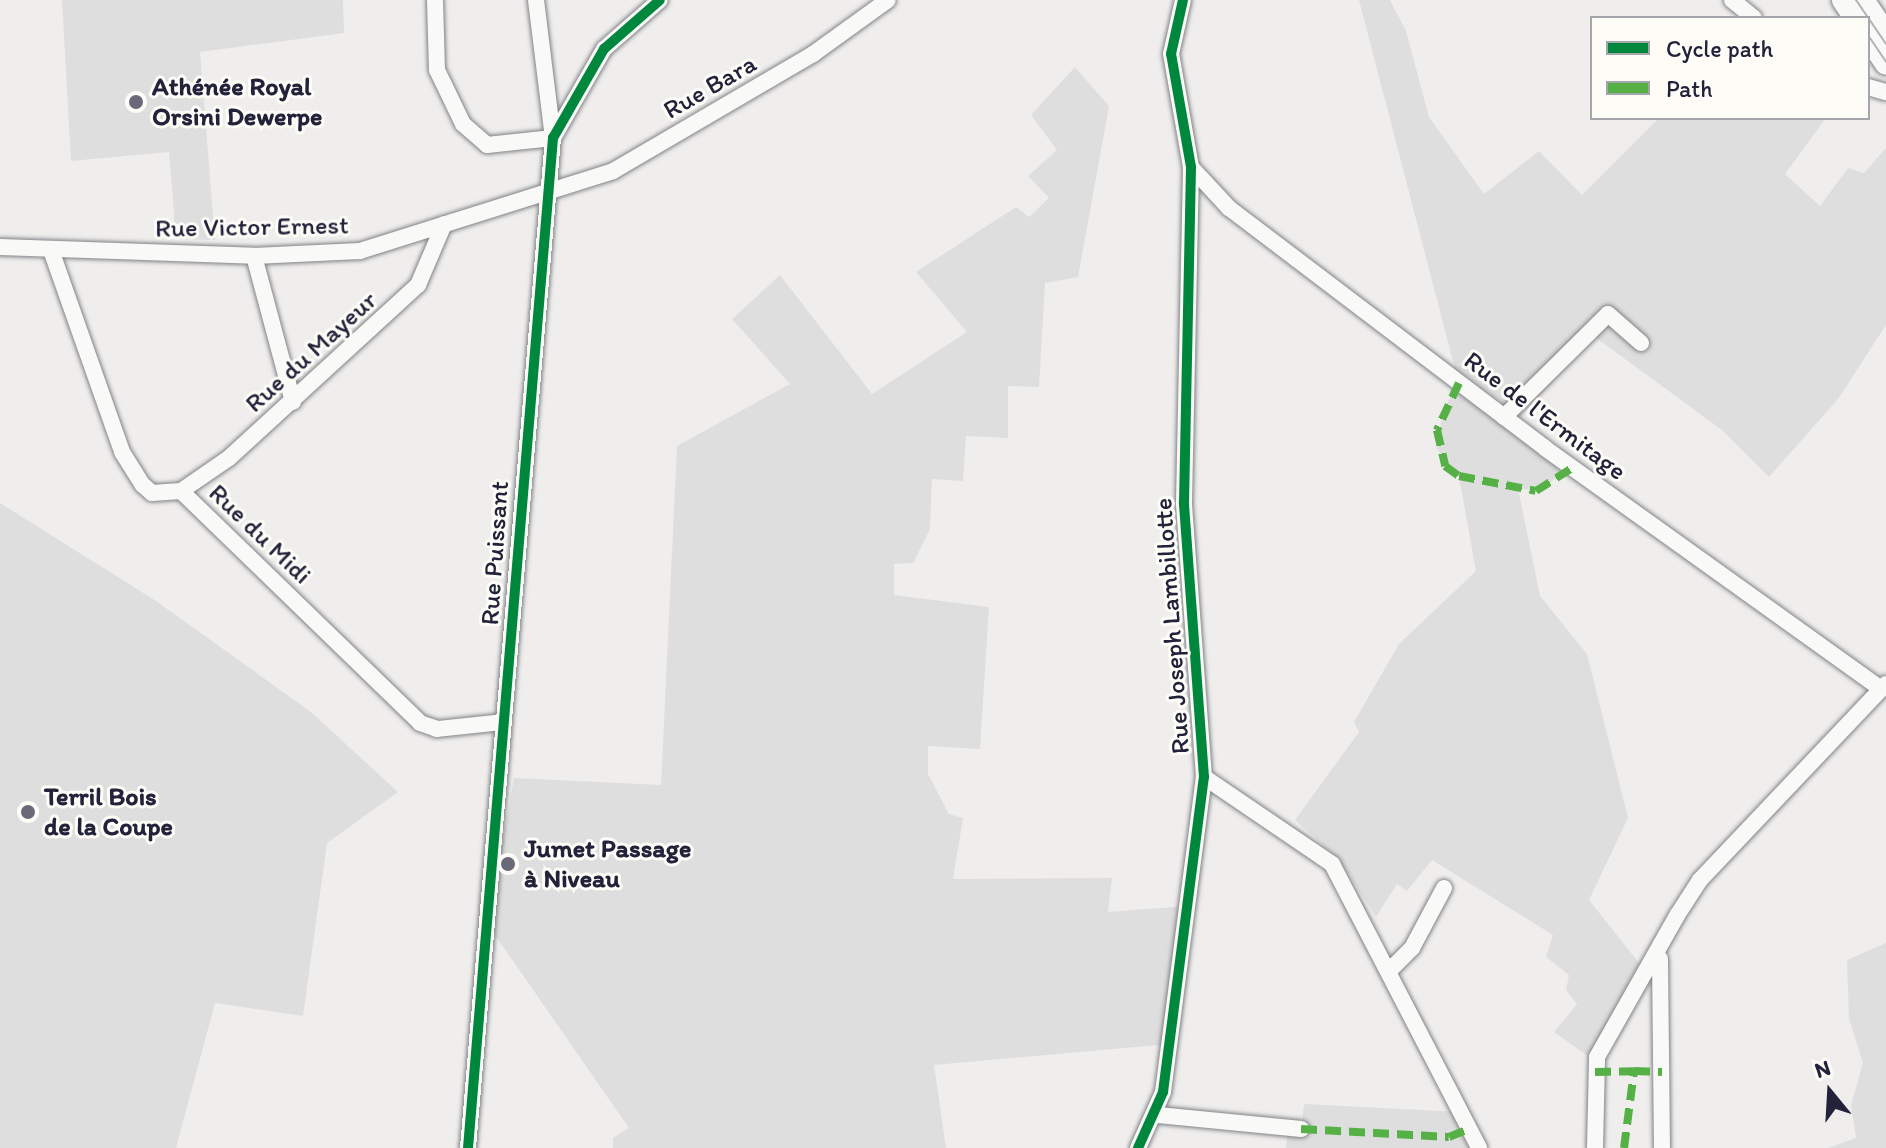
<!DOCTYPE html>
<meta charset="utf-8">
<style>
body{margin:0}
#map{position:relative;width:1886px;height:1148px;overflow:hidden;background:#efeeed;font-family:Itim,sans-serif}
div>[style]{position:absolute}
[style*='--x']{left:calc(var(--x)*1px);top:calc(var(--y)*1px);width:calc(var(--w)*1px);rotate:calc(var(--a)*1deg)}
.built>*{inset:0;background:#dfdede}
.roads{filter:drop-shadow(0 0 2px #838287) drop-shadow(0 0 2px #838287)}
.minor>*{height:16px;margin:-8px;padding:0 8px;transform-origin:8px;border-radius:8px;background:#f9f9f7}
.major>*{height:22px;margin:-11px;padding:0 11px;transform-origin:11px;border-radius:11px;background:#f9f9f7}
.tram>*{height:2px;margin:-1px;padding:0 1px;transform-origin:1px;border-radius:1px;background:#b2b2b4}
.quiet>*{height:8px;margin-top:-4px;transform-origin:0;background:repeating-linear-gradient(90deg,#55b146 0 16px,transparent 0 24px)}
.cycleway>*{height:10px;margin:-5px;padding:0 5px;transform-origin:5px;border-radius:5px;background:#00873e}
.dots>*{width:22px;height:22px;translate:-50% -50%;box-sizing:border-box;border:4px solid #fdfcf7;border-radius:50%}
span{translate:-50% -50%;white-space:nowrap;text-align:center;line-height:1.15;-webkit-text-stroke:6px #fdfcf7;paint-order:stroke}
.poi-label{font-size:26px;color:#22223b;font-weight:700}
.left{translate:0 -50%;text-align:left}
.street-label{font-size:26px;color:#22223b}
.legend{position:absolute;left:1590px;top:16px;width:280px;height:104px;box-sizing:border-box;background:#fdfcf7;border:2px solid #a5a5ac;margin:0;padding:10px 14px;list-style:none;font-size:24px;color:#22223b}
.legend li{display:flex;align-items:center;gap:16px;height:40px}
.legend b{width:40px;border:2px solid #a5a5ac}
.north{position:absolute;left:1790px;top:1052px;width:80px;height:80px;-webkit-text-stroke:6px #fdfcf7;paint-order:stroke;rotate:342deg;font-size:22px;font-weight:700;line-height:32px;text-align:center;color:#22223b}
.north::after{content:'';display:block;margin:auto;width:28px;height:36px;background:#22223b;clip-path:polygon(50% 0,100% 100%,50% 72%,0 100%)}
</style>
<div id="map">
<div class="built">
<i style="clip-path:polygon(62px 0,343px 0,344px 33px,200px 52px,215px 240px,176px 239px,169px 152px,71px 161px)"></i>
<i style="clip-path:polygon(1359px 0,1390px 0,1406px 31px,1429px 117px,1484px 194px,1539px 151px,1582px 195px,1659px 118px,1826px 118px,1785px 174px,1820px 206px,1848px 168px,1864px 173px,1886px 148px,1886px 325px,1838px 399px,1769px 477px,1722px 430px,1595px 337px,1521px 416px,1455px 369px)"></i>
<i style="clip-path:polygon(1075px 67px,1109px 106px,1078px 277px,1045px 283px,1039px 387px,1008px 386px,1008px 438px,966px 436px,963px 481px,932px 479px,930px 529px,913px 563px,894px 564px,894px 595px,989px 607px,980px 749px,928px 746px,928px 774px,949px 814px,963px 818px,953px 879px,1112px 878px,1108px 912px,1187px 906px,1169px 1044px,934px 1065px,946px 1148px,613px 1148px,613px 1138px,629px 1128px,488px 925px,514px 778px,661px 785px,677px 446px,790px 384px,732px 319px,780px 275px,872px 394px,967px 332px,916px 272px,1016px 207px,1029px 217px,1049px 198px,1028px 176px,1057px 150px,1031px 115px)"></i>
<i style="clip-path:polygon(1459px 383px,1572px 468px,1536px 491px,1518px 488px,1540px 596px,1587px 654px,1628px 818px,1589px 900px,1643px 968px,1592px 1059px,1554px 1032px,1577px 1004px,1566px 990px,1569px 975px,1546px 957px,1553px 935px,1432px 860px,1407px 891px,1397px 884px,1376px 917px,1339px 860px,1295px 820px,1359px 732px,1354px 722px,1399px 644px,1476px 571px,1459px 477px,1437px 449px,1443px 410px)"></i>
<i style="clip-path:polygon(0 503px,156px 601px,311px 712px,398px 792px,327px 843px,303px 1016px,215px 1003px,176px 1148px,0 1148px)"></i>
<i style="clip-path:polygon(1886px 943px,1886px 1148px,1828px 1148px,1856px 1138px,1851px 1105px,1863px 1063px,1849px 1019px,1847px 960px)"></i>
<i style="clip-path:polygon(1304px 1104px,1460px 1112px,1482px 1148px,1286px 1148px,1288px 1128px,1301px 1129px)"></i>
</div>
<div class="roads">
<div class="minor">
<i style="--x:435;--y:0;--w:70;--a:88.4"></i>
<i style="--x:437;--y:70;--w:60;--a:64.3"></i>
<i style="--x:463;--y:124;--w:32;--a:41"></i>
<i style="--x:487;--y:145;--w:66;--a:-6.1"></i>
<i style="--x:536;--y:0;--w:139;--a:83"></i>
<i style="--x:1732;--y:0;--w:28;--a:39"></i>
<i style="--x:1868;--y:87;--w:19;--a:16"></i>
<i style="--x:1191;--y:167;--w:56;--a:47.2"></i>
<i style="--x:1229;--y:208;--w:398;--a:37.2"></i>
<i style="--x:1546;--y:449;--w:412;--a:35.6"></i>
<i style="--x:0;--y:247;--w:254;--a:2"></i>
<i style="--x:254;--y:256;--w:106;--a:-2.7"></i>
<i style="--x:360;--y:251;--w:265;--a:-17.5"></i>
<i style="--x:613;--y:171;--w:232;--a:-30.3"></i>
<i style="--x:813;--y:54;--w:92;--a:-35.8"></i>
<i style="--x:51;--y:250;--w:214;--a:70.6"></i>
<i style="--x:122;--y:452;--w:39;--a:58"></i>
<i style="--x:143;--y:485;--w:12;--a:42"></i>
<i style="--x:152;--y:493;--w:29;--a:-4"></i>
<i style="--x:181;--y:491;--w:333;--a:44.1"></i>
<i style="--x:420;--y:723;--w:18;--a:19"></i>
<i style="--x:437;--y:729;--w:67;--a:-6"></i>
<i style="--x:254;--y:256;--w:151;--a:75"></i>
<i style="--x:1504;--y:417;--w:146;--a:-44.7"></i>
<i style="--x:1608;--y:314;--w:44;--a:41.3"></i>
<i style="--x:181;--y:491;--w:58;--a:-34.5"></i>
<i style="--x:229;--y:458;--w:256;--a:-42.5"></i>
<i style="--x:418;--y:285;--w:66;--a:-66.9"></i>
<i style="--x:1204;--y:777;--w:155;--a:34.2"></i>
<i style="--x:1332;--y:864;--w:320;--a:62.6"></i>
<i style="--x:1660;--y:959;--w:189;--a:89.4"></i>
<i style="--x:1389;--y:971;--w:33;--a:-45"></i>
<i style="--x:1412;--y:948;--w:68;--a:-61.9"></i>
<i style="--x:1158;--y:1115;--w:144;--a:5.6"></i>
<i style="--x:468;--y:1148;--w:1014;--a:-85.19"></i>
<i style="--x:553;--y:138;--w:103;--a:-60.2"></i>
<i style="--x:604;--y:49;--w:74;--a:-41.2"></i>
<i style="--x:1138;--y:1148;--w:61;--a:-65.9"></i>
<i style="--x:1163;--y:1092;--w:318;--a:-82.6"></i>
<i style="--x:1204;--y:777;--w:276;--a:-94.2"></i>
<i style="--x:1184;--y:502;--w:335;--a:-88.8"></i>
<i style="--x:1191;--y:167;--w:115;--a:-100"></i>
<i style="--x:1171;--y:54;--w:55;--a:-77.5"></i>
<i style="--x:1595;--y:1148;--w:91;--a:-88.7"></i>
<i style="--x:1597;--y:1057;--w:164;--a:-60.5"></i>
<i style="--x:1678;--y:914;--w:40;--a:-57.1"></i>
<i style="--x:1700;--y:880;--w:270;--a:-46.5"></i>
</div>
<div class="major">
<i style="--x:1843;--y:0;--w:22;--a:56"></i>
<i style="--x:1863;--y:0;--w:41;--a:55.9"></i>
<i style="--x:1868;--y:37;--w:32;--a:56"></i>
</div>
</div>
<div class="tram">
<i style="--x:1856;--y:0;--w:53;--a:55.7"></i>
<i style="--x:1870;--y:38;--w:29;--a:56"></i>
</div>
<div class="quiet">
<i style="--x:1459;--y:383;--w:52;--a:115.1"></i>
<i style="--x:1437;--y:430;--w:37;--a:77"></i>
<i style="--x:1445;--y:466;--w:17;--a:36"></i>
<i style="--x:1459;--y:476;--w:78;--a:11"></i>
<i style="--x:1536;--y:491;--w:43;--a:-32.6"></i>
<i style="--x:1595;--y:1072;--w:39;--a:-1"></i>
<i style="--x:1301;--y:1129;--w:148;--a:3.1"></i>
<i style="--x:1449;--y:1137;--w:22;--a:-22"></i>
<i style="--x:1624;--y:1148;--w:78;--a:-82.6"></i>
<i style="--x:1634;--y:1071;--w:28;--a:2"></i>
</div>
<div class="cycleway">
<i style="--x:468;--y:1148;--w:1014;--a:-85.19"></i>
<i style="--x:553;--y:138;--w:103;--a:-60.2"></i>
<i style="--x:604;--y:49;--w:74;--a:-41.2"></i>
<i style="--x:1138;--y:1148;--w:61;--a:-65.9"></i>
<i style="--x:1163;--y:1092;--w:318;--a:-82.6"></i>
<i style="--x:1204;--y:777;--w:276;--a:-94.2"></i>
<i style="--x:1184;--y:502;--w:335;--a:-88.8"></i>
<i style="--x:1191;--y:167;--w:115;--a:-100"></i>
<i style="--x:1171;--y:54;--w:55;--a:-77.5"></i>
</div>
<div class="dots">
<i style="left:136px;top:102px;background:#6a6979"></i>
<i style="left:28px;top:812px;background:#6a6979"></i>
<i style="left:508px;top:864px;background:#6a6979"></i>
</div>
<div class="poi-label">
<span class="left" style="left:152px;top:102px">Athénée Royal<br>Orsini Dewerpe</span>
<span class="left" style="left:44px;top:812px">Terril Bois<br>de la Coupe</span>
<span class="left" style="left:524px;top:864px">Jumet Passage<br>à Niveau</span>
</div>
<div class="street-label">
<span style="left:710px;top:87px;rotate:-30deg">Rue Bara</span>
<span style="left:252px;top:227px;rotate:-1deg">Rue Victor Ernest</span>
<span style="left:311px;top:352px;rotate:-42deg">Rue du Mayeur</span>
<span style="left:1545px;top:416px;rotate:37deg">Rue de l'Ermitage</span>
<span style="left:260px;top:534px;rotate:44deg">Rue du Midi</span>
<span style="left:495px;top:553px;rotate:-86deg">Rue Puissant</span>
<span style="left:1172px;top:626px;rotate:-94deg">Rue Joseph Lambillotte</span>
</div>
<ul class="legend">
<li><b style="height:10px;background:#00873e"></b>Cycle path</li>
<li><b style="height:10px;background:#55b146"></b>Path</li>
</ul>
<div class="north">N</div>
</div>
